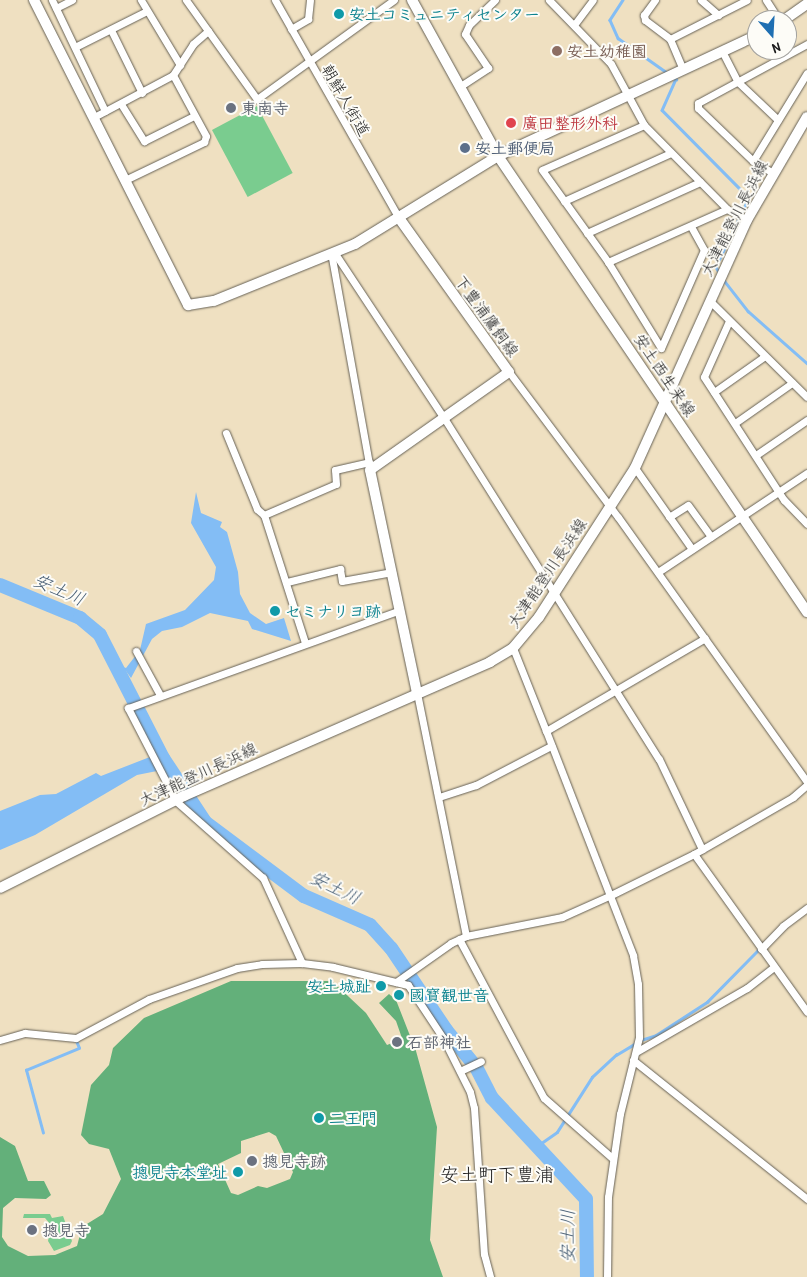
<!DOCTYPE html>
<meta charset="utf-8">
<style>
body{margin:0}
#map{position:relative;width:807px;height:1277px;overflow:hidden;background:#efe0c1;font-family:"Patrick Hand","Klee One",sans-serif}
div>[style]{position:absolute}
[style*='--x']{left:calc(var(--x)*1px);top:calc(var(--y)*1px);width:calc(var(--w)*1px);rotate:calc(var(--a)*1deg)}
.green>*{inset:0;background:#7acc8f;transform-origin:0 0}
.forest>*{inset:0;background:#63b07a}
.water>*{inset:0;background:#83bdf5}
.stream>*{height:2.5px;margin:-1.25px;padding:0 1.25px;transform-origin:1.25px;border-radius:1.25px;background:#83bdf5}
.river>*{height:14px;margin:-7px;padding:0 7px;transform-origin:7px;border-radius:7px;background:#83bdf5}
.roads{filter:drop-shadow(0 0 1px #666156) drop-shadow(0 0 1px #666156)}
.minor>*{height:7px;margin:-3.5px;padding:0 3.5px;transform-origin:3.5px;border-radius:3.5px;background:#fff}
.secondary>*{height:10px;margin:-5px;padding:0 5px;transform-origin:5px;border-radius:5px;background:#fff}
.primary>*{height:10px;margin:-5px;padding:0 5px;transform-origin:5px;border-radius:5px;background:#fff}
.dots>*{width:14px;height:14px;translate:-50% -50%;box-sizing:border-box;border:2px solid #fdfcf7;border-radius:50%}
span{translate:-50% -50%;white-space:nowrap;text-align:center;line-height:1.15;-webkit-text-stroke:4px #fdfcf7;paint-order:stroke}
.culture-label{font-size:16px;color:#0d838f;font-weight:700}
.left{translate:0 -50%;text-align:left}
.right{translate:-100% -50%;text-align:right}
.education-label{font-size:16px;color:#785e54;font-weight:700}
.street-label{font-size:16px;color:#1c1c1c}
.worship-label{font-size:16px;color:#5b616d;font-weight:700}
.health-label{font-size:16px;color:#be3a42;font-weight:700}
.service-label{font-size:16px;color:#4e5e75;font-weight:700}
.water-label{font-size:18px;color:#455c73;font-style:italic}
.quarter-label{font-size:19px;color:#1c1c1c}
.north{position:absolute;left:747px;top:10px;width:50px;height:50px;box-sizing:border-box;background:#fdfcf7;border:1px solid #a3a29f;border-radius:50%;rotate:161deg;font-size:14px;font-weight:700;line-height:20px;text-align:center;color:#1c1c1c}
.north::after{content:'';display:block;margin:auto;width:18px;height:22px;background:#1f6fb2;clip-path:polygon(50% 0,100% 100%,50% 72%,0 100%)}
</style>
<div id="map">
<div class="green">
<i style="left:257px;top:106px;width:76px;height:51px;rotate:62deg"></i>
<i style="clip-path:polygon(24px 1214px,50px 1214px,52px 1218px,63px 1216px,72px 1241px,70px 1245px,54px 1251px,48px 1241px,51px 1225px,45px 1218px,23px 1218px)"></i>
</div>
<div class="forest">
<i style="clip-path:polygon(evenodd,231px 981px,332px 981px,366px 1013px,387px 1045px,392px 1043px,394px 1049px,404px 1044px,396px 1021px,379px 1003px,389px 994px,396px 1000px,416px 1051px,437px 1127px,430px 1240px,443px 1277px,0 1277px,0 1137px,15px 1146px,28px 1181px,44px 1181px,51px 1195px,46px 1199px,15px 1198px,3px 1208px,2px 1237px,8px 1246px,28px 1256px,55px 1255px,77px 1246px,82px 1227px,103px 1214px,121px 1179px,109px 1149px,89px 1144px,81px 1135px,91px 1085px,109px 1065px,113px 1048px,144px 1018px,231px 981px,269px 1132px,276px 1136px,293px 1172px,290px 1179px,267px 1188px,258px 1186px,238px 1195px,231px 1193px,218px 1164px,241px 1153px,241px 1141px,269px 1132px)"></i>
</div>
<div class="water">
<i style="clip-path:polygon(196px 492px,201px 513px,222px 522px,220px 527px,227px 532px,238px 572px,240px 594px,250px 613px,266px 624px,284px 618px,291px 641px,252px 629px,248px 621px,210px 613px,182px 627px,162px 631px,152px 639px,131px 678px,123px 667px,126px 668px,140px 650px,146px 624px,185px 610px,214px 580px,216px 567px,191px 523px)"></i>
<i style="clip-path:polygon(155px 755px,162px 770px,137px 775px,35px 835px,0 850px,0 811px,40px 795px,56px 794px,96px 773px,101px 776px)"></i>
</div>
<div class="stream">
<i style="--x:623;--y:0;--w:24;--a:123"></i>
<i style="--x:610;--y:20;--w:20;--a:66"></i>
<i style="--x:618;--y:38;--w:62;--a:35.2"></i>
<i style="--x:673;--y:77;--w:4;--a:34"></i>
<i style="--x:676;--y:79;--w:34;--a:114"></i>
<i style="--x:662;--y:110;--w:124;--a:45.3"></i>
<i style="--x:749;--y:198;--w:76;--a:115.6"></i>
<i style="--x:716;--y:267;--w:6;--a:59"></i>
<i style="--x:723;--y:279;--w:41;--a:52"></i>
<i style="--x:748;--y:311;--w:79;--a:41.4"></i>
<i style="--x:641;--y:1040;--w:16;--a:-18"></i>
<i style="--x:656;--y:1035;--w:61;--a:-32.9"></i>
<i style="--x:707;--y:1002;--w:74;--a:-45.5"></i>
<i style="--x:43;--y:1133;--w:65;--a:-105.1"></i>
<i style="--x:26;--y:1070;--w:57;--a:-22.5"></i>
<i style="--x:79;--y:1048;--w:8;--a:-113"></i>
<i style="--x:537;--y:1146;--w:24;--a:-35"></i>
<i style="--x:557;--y:1132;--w:65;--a:-57.5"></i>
<i style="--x:592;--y:1077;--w:33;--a:-43"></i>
<i style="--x:616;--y:1055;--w:23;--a:-31"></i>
</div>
<div class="river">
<i style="--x:0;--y:585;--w:87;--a:22.4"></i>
<i style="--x:80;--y:618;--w:26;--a:40"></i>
<i style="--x:100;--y:635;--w:138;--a:62.9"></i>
<i style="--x:163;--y:758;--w:77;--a:56.7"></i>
<i style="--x:205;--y:822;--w:124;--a:36.8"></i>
<i style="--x:304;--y:896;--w:72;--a:23.7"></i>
<i style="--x:370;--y:925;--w:31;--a:48"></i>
<i style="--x:391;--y:948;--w:99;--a:56.1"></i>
<i style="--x:446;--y:1030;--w:48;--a:51"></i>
<i style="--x:476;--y:1067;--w:35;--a:63"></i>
<i style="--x:492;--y:1098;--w:138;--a:47.1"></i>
<i style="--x:586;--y:1199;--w:78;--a:89.3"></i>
</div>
<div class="roads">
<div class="minor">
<i style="--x:52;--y:0;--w:123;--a:64.5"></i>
<i style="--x:141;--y:0;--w:76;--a:59"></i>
<i style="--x:186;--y:0;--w:122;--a:54.4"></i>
<i style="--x:257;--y:99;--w:169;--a:-35.9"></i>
<i style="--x:275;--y:0;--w:251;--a:60.4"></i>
<i style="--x:549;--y:0;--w:89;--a:45.9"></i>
<i style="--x:611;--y:64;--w:69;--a:61.6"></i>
<i style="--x:644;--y:125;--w:118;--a:45.3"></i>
<i style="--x:727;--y:209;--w:23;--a:29"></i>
<i style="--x:655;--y:0;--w:19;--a:126"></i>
<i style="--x:644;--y:15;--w:5;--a:79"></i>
<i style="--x:645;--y:20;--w:31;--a:37"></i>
<i style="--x:670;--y:39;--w:33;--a:67"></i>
<i style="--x:701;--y:0;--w:23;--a:41"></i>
<i style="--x:766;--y:0;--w:24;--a:57"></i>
<i style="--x:56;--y:8;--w:18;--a:-27"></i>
<i style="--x:574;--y:25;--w:31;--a:-53"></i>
<i style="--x:291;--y:29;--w:20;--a:-30"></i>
<i style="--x:308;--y:19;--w:19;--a:-84"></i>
<i style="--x:111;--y:30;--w:70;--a:63.8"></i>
<i style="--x:670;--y:39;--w:86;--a:-26.9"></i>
<i style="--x:75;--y:47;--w:80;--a:-26.6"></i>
<i style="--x:722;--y:51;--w:35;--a:63"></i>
<i style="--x:738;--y:82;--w:55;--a:43.5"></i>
<i style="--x:459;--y:87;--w:35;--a:-33"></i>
<i style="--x:488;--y:68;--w:41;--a:-124.1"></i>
<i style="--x:465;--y:34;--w:10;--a:-66"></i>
<i style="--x:469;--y:25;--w:36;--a:-44"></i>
<i style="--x:121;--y:104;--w:44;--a:58.1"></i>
<i style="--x:144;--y:141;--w:56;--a:-26.6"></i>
<i style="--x:94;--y:117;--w:89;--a:-28"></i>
<i style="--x:173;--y:75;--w:37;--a:-57"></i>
<i style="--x:193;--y:44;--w:20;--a:-41"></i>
<i style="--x:644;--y:125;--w:111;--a:156.2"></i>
<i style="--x:542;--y:170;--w:113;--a:54.3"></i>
<i style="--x:608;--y:262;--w:101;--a:58.4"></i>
<i style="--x:661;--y:348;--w:107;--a:-66.3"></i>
<i style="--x:704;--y:250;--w:26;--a:-119"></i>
<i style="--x:753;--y:161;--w:103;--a:-58.5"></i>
<i style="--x:773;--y:173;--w:23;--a:-149"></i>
<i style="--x:753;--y:161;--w:76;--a:-136.1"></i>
<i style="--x:698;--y:108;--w:5;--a:-90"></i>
<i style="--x:698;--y:103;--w:124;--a:-28.4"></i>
<i style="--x:125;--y:180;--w:88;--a:-25.7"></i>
<i style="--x:204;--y:142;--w:6;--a:-72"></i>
<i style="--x:206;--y:136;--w:69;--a:-118.4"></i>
<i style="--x:564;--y:201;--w:117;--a:-24.2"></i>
<i style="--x:587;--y:233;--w:124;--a:-24.3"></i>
<i style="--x:334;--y:252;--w:199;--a:56.5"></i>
<i style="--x:444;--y:418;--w:403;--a:57.8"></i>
<i style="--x:659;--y:759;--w:100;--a:64.5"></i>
<i style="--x:334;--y:252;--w:6;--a:108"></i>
<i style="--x:332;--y:258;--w:215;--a:79.8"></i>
<i style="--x:608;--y:262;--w:130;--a:-24"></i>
<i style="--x:710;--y:301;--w:136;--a:44.7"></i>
<i style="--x:729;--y:321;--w:61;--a:114.1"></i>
<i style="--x:704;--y:377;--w:147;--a:57"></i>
<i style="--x:784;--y:500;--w:33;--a:46"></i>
<i style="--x:509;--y:372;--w:181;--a:53.1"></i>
<i style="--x:618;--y:517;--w:325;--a:54.5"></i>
<i style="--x:714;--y:392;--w:62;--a:-35.2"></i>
<i style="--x:735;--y:423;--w:70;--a:-35.1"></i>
<i style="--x:226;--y:433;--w:82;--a:67.8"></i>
<i style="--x:257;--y:509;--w:9;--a:41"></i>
<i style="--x:264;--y:515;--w:134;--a:72.2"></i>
<i style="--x:756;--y:455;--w:62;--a:-34.5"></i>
<i style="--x:635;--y:468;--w:99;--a:54.9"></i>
<i style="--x:264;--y:515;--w:78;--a:-23.3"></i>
<i style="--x:336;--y:484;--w:14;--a:-94"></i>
<i style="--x:335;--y:470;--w:35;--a:-13"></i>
<i style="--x:669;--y:517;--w:22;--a:-32"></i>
<i style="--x:688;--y:505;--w:39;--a:54"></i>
<i style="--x:658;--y:572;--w:179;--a:-33.6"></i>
<i style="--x:287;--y:582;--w:55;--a:-13.8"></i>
<i style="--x:340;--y:569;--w:12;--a:81"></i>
<i style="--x:342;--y:581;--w:51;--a:-10.2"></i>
<i style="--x:513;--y:648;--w:89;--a:68.3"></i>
<i style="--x:136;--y:651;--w:50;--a:61.4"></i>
<i style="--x:417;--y:693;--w:248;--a:78.6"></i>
<i style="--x:439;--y:797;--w:39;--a:-18"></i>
<i style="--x:476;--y:785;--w:85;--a:-27.5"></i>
<i style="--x:694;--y:854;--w:194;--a:54.4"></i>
<i style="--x:459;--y:939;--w:180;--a:61.9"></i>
<i style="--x:544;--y:1098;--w:91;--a:41.4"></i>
<i style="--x:761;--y:949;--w:32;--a:-46"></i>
<i style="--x:783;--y:926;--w:30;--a:-37"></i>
<i style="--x:302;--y:963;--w:94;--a:-114.6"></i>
<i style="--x:263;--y:878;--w:116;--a:-138.5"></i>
<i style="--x:176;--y:801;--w:105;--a:-117.3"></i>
<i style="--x:128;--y:708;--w:289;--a:-19.8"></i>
<i style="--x:396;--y:982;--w:67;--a:-35.3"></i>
<i style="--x:451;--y:943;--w:17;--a:-25"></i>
<i style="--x:466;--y:936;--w:98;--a:-11.2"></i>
<i style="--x:562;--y:917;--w:51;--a:-24.1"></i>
<i style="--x:609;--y:896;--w:95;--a:-26.3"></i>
<i style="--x:694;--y:854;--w:114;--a:-29.9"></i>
<i style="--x:793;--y:797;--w:18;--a:-41"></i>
<i style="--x:0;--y:1040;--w:26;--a:-16"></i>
<i style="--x:25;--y:1033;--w:51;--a:5.6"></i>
<i style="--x:76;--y:1038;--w:83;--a:-28.1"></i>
<i style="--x:149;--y:999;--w:93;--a:-19.4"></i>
<i style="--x:237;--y:968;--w:25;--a:-9"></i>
<i style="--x:262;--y:964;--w:40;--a:-1.4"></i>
<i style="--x:302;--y:963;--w:31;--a:7"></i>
<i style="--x:333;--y:967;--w:77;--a:13.5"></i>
<i style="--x:408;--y:985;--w:64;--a:56.6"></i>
<i style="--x:443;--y:1038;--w:60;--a:63.4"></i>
<i style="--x:470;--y:1092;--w:16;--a:76"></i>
<i style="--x:474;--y:1108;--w:146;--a:86.1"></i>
<i style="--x:484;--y:1254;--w:24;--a:75"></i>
<i style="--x:636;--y:1052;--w:128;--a:-30"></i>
<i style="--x:747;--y:988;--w:34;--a:-38"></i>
<i style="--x:633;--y:1060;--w:223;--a:38.6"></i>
<i style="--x:460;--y:1071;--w:23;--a:-25"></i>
<i style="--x:607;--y:1277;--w:80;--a:-89.3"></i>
<i style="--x:608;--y:1197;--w:84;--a:-81.8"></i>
<i style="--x:620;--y:1114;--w:79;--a:-76.1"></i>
<i style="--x:639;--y:1037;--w:53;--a:-91.1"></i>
<i style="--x:638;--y:984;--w:29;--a:-100"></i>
<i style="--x:633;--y:955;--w:240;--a:-111.2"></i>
<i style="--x:546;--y:731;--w:184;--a:-30.3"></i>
</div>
<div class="secondary">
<i style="--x:34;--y:0;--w:342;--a:63.2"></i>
<i style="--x:188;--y:305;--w:26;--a:-9"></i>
<i style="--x:214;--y:301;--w:152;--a:-22"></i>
<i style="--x:355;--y:244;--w:168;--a:-31.6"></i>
<i style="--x:412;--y:0;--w:178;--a:61.1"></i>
<i style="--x:498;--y:156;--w:551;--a:55.88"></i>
<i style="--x:399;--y:218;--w:189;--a:54.5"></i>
<i style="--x:509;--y:372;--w:170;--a:144.8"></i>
<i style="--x:370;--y:470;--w:228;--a:78.1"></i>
</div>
<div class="primary">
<i style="--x:784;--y:20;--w:28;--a:-35"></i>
<i style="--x:498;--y:156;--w:286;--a:-25"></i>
<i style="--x:0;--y:888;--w:206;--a:-26.6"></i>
<i style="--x:184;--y:796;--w:334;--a:-23.6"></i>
<i style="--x:490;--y:662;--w:27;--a:-31"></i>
<i style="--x:513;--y:648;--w:40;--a:-50"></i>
<i style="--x:539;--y:617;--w:177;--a:-57.2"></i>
<i style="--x:635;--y:468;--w:272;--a:-65.7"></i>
<i style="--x:747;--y:220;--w:119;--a:-59.8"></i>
</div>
</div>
<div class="dots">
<i style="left:339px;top:14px;background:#0f9aa8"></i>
<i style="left:557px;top:51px;background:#8d6e63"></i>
<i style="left:231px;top:108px;background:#6b7280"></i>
<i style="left:511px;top:123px;background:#e0444e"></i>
<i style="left:465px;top:148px;background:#5c6f8a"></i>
<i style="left:275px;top:611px;background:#0f9aa8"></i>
<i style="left:381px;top:986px;background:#0f9aa8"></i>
<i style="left:399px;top:995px;background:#0f9aa8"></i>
<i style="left:397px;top:1042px;background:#6b7280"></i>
<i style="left:319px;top:1118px;background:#0f9aa8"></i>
<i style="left:252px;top:1161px;background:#6b7280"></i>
<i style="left:238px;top:1172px;background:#0f9aa8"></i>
<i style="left:32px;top:1230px;background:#6b7280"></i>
</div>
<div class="culture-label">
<span class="left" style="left:349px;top:14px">安土コミュニティセンター</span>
<span class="left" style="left:285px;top:611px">セミナリヨ跡</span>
<span class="right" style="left:371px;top:986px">安土城趾</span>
<span class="left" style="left:409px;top:995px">國寳観世音</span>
<span class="left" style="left:329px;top:1118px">二王門</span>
<span class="right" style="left:228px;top:1172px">摠見寺本堂址</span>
</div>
<div class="education-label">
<span class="left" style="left:567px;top:51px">安土幼稚園</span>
</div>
<div class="street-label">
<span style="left:346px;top:100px;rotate:60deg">朝鮮人街道</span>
<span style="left:734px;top:218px;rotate:-63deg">大津能登川長浜線</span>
<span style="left:487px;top:316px;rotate:54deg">下豊浦鷹飼線</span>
<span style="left:665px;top:375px;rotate:56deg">安土西生来線</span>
<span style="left:547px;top:573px;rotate:-56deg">大津能登川長浜線</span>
<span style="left:198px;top:774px;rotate:-25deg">大津能登川長浜線</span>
</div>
<div class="worship-label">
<span class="left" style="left:241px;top:108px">東南寺</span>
<span class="left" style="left:407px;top:1042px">石部神社</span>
<span class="left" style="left:262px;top:1161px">摠見寺跡</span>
<span class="left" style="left:42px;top:1230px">摠見寺</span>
</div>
<div class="health-label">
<span class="left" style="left:522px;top:123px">廣田整形外科</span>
</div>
<div class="service-label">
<span class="left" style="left:475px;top:148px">安土郵便局</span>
</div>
<div class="water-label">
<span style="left:59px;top:590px;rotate:24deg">安土川</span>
<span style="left:335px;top:888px;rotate:26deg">安土川</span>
<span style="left:568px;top:1236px;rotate:-90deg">安土川</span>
</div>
<div class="quarter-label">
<span style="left:497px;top:1175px">安土町下豊浦</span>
</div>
<div class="north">N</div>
</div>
